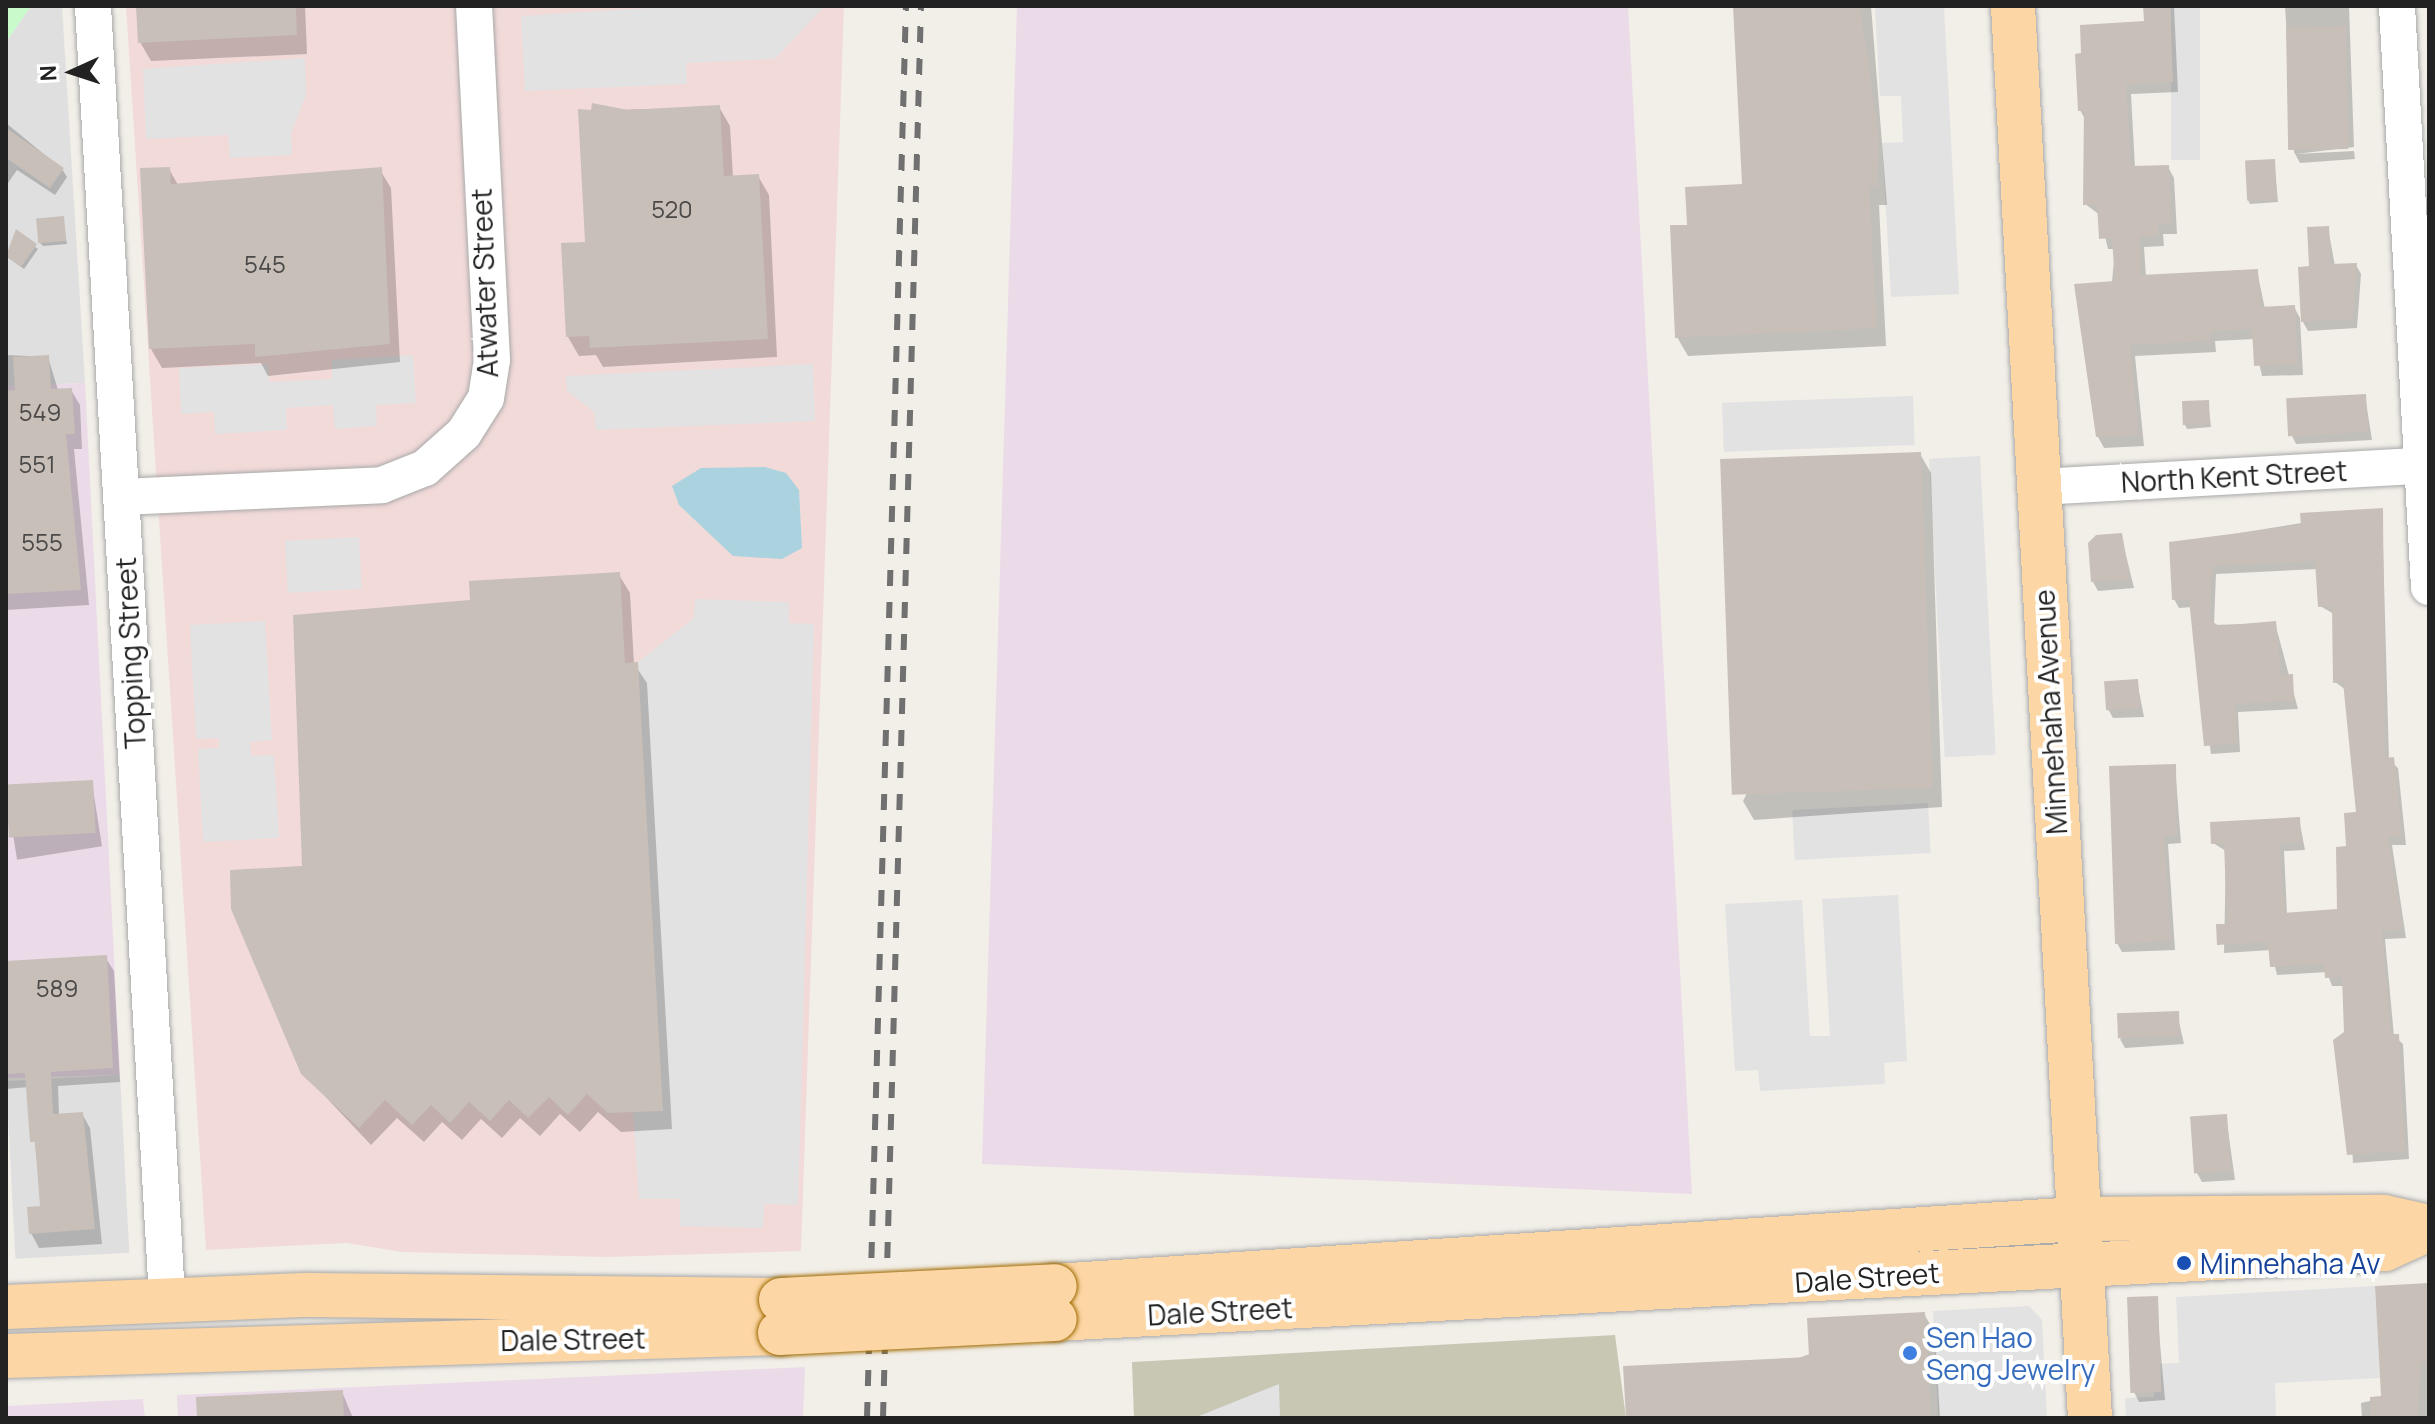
<!DOCTYPE html>
<style>
body{margin:0}
#map{position:relative;width:2435px;height:1424px;overflow:hidden;background:#f2efe9;font-family:Manrope,sans-serif}
div>[style]{position:absolute}
[style*='--x']{left:calc(var(--x)*1px);top:calc(var(--y)*1px);width:calc(var(--w)*1px);rotate:calc(var(--a)*1deg)}
.residential>*{inset:0;background:#e0dfdf;transform-origin:0 0}
.commercial>*{inset:0;background:#f2dad9}
.industrial>*{inset:0;background:#ebdbe8}
.construction>*{inset:0;background:#c7c7b4}
.park>*{inset:0;background:#c8facc}
.parking>*{inset:0;background:#e2e2e2;transform-origin:0 0}
.water>*{inset:0;background:#aad3df}
.shadow>*{inset:0;background:#0003;transform-origin:0 0}
.building>*{inset:0;background:#c7bfb8;transform-origin:0 0}
.roads{filter:drop-shadow(0 0 2px #a9a9a9) drop-shadow(0 0 2px #a9a9a9)}
.minor>*{height:36px;margin:-18px;padding:0 18px;transform-origin:18px;border-radius:18px;background:#fff}
.major>*{height:44px;margin:-22px;padding:0 22px;transform-origin:22px;border-radius:22px;background:#fcd6a4}
.rail>*{height:6px;margin-top:-3px;transform-origin:0;background:repeating-linear-gradient(90deg,#707070 0 16px,transparent 0 32px)}
.bridges{filter:drop-shadow(0 0 2px #a06b00) drop-shadow(0 0 2px #a06b00)}
.major-bridge>*{height:44px;margin:-22px;padding:0 22px;transform-origin:22px;border-radius:22px;background:#fcd6a4}
.dots>*{width:22px;height:22px;translate:-50% -50%;box-sizing:border-box;border:4px solid #fff;border-radius:50%}
span{translate:-50% -50%;white-space:nowrap;text-align:center;line-height:1.15;-webkit-text-stroke:8px #fff;paint-order:stroke}
.number-label{font-size:24px;color:#4b4948}
.number-label span{-webkit-text-stroke-width:0}
.street-label{font-size:28px;color:#222}
.transit-label{font-size:28px;color:#164399}
.left{translate:0 -50%;text-align:left}
.shop-label{font-size:28px;color:#366cbe}
.frame{position:absolute;inset:0;border:8px solid #222;pointer-events:none}
.north{position:absolute;left:32px;top:32px;width:80px;height:80px;-webkit-text-stroke:6px #fff;paint-order:stroke;rotate:267deg;font-size:22px;font-weight:700;line-height:32px;text-align:center;color:#222}
.north::after{content:'';display:block;margin:auto;width:28px;height:36px;background:#222;clip-path:polygon(50% 0,100% 100%,50% 72%,0 100%)}
</style>
<div id="map">
<div class="residential">
<i style="clip-path:polygon(31px 6px,62px 6px,85px 383px,6px 386px,6px 42px)"></i>
<i style="left:120px;top:1075px;width:178px;height:114px;rotate:87deg"></i>
</div>
<div class="commercial">
<i style="clip-path:polygon(126px 6px,844px 6px,801px 1251px,606px 1257px,402px 1252px,347px 1243px,206px 1250px)"></i>
</div>
<div class="industrial">
<i style="clip-path:polygon(1017px 6px,1628px 6px,1692px 1194px,982px 1164px)"></i>
<i style="clip-path:polygon(85px 383px,120px 1075px,6px 1078px,6px 386px)"></i>
<i style="clip-path:polygon(805px 1367px,803px 1418px,178px 1418px,177px 1395px)"></i>
<i style="clip-path:polygon(143px 1399px,145px 1418px,6px 1418px,6px 1406px)"></i>
</div>
<div class="construction">
<i style="clip-path:polygon(1615px 1335px,1626px 1418px,1134px 1418px,1132px 1362px)"></i>
</div>
<div class="park">
<i style="clip-path:polygon(6px 6px,31px 6px,6px 42px)"></i>
</div>
<div class="parking">
<i style="clip-path:polygon(682px 6px,825px 6px,775px 59px,686px 63px,687px 84px,525px 91px,521px 16px)"></i>
<i style="clip-path:polygon(1875px 6px,1944px 6px,1959px 294px,1891px 297px,1882px 143px,1903px 142px,1901px 96px,1880px 96px)"></i>
<i style="left:2171px;top:6px;width:29px;height:154px"></i>
<i style="clip-path:polygon(305px 58px,306px 95px,291px 133px,292px 155px,230px 158px,228px 135px,146px 139px,143px 69px)"></i>
<i style="clip-path:polygon(413px 355px,416px 403px,376px 405px,377px 426px,335px 429px,333px 405px,286px 408px,287px 430px,215px 434px,214px 412px,181px 414px,179px 368px,268px 364px,269px 382px,332px 379px,332px 360px)"></i>
<i style="clip-path:polygon(813px 364px,815px 421px,596px 430px,594px 412px,567px 391px,566px 376px)"></i>
<i style="left:1913px;top:396px;width:49px;height:191px;rotate:88deg"></i>
<i style="left:1980px;top:456px;width:299px;height:51px;rotate:87deg"></i>
<i style="left:359px;top:537px;width:52px;height:74px;rotate:87deg"></i>
<i style="clip-path:polygon(695px 599px,789px 602px,789px 623px,814px 624px,798px 1205px,764px 1204px,763px 1228px,680px 1226px,680px 1199px,639px 1199px,633px 1112px,662px 1111px,638px 662px,694px 618px)"></i>
<i style="clip-path:polygon(265px 621px,272px 740px,250px 742px,251px 756px,274px 755px,279px 838px,203px 842px,198px 749px,219px 748px,219px 738px,196px 739px,190px 625px)"></i>
<i style="left:1928px;top:803px;width:50px;height:136px;rotate:87deg"></i>
<i style="clip-path:polygon(1898px 895px,1907px 1061px,1884px 1063px,1885px 1084px,1760px 1091px,1758px 1070px,1735px 1071px,1725px 904px,1802px 900px,1810px 1036px,1830px 1036px,1822px 899px)"></i>
<i style="clip-path:polygon(2375px 1286px,2380px 1378px,2275px 1383px,2276px 1418px,2126px 1418px,2125px 1398px,2154px 1397px,2153px 1364px,2179px 1363px,2176px 1297px)"></i>
<i style="clip-path:polygon(2029px 1306px,2042px 1320px,2047px 1418px,1938px 1418px,1933px 1311px)"></i>
<i style="clip-path:polygon(1279px 1384px,1280px 1418px,1194px 1418px)"></i>
</div>
<div class="water">
<i style="clip-path:polygon(765px 467px,786px 473px,799px 490px,802px 548px,782px 559px,733px 556px,679px 505px,672px 486px,701px 468px)"></i>
</div>
<div class="shadow">
<i style="clip-path:polygon(139px 6px,305px 6px,307px 54px,151px 61px,140px 42px)"></i>
<i style="clip-path:polygon(1735px 6px,1871px 6px,1887px 205px,1879px 205px,1886px 346px,1688px 356px,1677px 337px,1744px 186px)"></i>
<i style="clip-path:polygon(2144px 6px,2174px 6px,2178px 92px,2131px 94px,2135px 168px,2168px 167px,2174px 178px,2177px 234px,2163px 234px,2164px 246px,2144px 247px,2146px 277px,2257px 271px,2265px 309px,2294px 307px,2300px 318px,2303px 375px,2262px 376px,2254px 339px,2215px 341px,2216px 352px,2135px 356px,2144px 446px,2104px 448px,2098px 437px,2115px 249px,2108px 249px,2100px 215px,2085px 204px,2086px 121px,2080px 110px,2145px 23px)"></i>
<i style="clip-path:polygon(2285px 6px,2349px 6px,2354px 147px,2296px 154px,2354px 151px,2355px 159px,2300px 163px,2294px 152px)"></i>
<i style="clip-path:polygon(719px 107px,730px 126px,733px 177px,758px 176px,769px 195px,777px 357px,603px 367px,596px 355px,579px 356px,568px 337px,587px 244px,580px 111px)"></i>
<i style="clip-path:polygon(6px 123px,62px 169px,67px 177px,55px 195px,17px 170px,6px 186px)"></i>
<i style="clip-path:polygon(2274px 161px,2278px 202px,2250px 204px,2248px 200px)"></i>
<i style="clip-path:polygon(169px 169px,178px 185px,380px 170px,391px 188px,400px 362px,268px 376px,261px 363px,162px 368px,151px 349px)"></i>
<i style="clip-path:polygon(62px 218px,67px 244px,43px 246px,40px 243px)"></i>
<i style="clip-path:polygon(2328px 228px,2335px 266px,2356px 265px,2361px 274px,2357px 328px,2308px 331px,2303px 322px,2311px 268px)"></i>
<i style="clip-path:polygon(16px 232px,38px 249px,24px 269px,6px 256px)"></i>
<i style="clip-path:polygon(6px 355px,48px 357px,58px 390px,71px 390px,80px 405px,82px 449px,74px 449px,89px 605px,6px 610px)"></i>
<i style="clip-path:polygon(2365px 396px,2372px 440px,2296px 444px,2291px 434px)"></i>
<i style="clip-path:polygon(2208px 402px,2211px 427px,2187px 429px,2185px 425px)"></i>
<i style="clip-path:polygon(1920px 454px,1931px 473px,1942px 807px,1754px 820px,1743px 801px)"></i>
<i style="clip-path:polygon(2382px 510px,2389px 760px,2398px 768px,2406px 845px,2392px 845px,2406px 938px,2385px 939px,2394px 1036px,2403px 1044px,2409px 1159px,2353px 1163px,2344px 986px,2332px 986px,2327px 972px,2277px 975px,2271px 950px,2224px 953px,2226px 851px,2213px 843px,2299px 819px,2305px 850px,2284px 851px,2287px 914px,2339px 911px,2358px 814px,2346px 690px,2335px 682px,2334px 614px,2320px 606px,2318px 569px,2216px 574px,2214px 625px,2275px 623px,2298px 709px,2238px 712px,2240px 752px,2211px 754px,2192px 607px,2179px 608px,2174px 599px,2171px 544px)"></i>
<i style="clip-path:polygon(2121px 535px,2134px 588px,2098px 591px,2093px 582px)"></i>
<i style="clip-path:polygon(619px 575px,630px 593px,634px 664px,647px 683px,672px 1129px,621px 1132px,598px 1112px,580px 1132px,560px 1114px,540px 1136px,520px 1118px,502px 1138px,481px 1119px,462px 1140px,442px 1122px,424px 1142px,397px 1118px,371px 1145px,303px 1073px,305px 868px,472px 602px)"></i>
<i style="clip-path:polygon(2137px 681px,2144px 717px,2113px 718px,2108px 709px)"></i>
<i style="clip-path:polygon(2175px 766px,2181px 843px,2168px 844px,2175px 950px,2122px 952px,2117px 943px)"></i>
<i style="left:92px;top:783px;width:64px;height:86px;rotate:81deg"></i>
<i style="clip-path:polygon(105px 957px,114px 971px,120px 1082px,58px 1086px,59px 1115px,82px 1114px,90px 1128px,102px 1244px,39px 1248px,31px 1233px,42px 1208px,29px 1087px,6px 1089px,6px 963px)"></i>
<i style="clip-path:polygon(2177px 1013px,2184px 1044px,2125px 1048px,2120px 1039px)"></i>
<i style="clip-path:polygon(2226px 1116px,2235px 1180px,2202px 1182px,2197px 1173px)"></i>
<i style="clip-path:polygon(2429px 1285px,2428px 1418px,2362px 1418px,2361px 1403px,2383px 1398px)"></i>
<i style="clip-path:polygon(2156px 1298px,2165px 1400px,2139px 1402px,2134px 1392px)"></i>
<i style="clip-path:polygon(1924px 1314px,1935px 1333px,1940px 1418px,1628px 1418px)"></i>
<i style="clip-path:polygon(342px 1392px,353px 1418px,199px 1418px)"></i>
</div>
<div class="building">
<i style="clip-path:polygon(136px 6px,296px 6px,297px 35px,138px 43px)"></i>
<i style="clip-path:polygon(1733px 6px,1860px 6px,1879px 138px,1877px 186px,1869px 187px,1877px 328px,1675px 338px,1670px 225px,1687px 225px,1685px 187px,1742px 184px)"></i>
<i style="clip-path:polygon(2143px 6px,2170px 6px,2173px 82px,2126px 84px,2131px 166px,2169px 165px,2172px 223px,2158px 224px,2158px 236px,2139px 237px,2141px 275px,2258px 269px,2260px 307px,2295px 305px,2298px 364px,2254px 366px,2252px 329px,2210px 331px,2210px 341px,2130px 345px,2139px 435px,2096px 437px,2074px 284px,2115px 281px,2112px 238px,2099px 239px,2097px 204px,2083px 205px,2084px 111px,2078px 111px,2075px 54px,2081px 53px,2080px 25px,2144px 21px)"></i>
<i style="left:2346px;top:26px;width:123px;height:60px;rotate:89deg"></i>
<i style="clip-path:polygon(592px 103px,628px 110px,720px 105px,724px 176px,759px 174px,768px 339px,590px 348px,589px 336px,566px 337px,561px 243px,585px 242px,578px 109px,591px 110px)"></i>
<i style="clip-path:polygon(6px 128px,64px 168px,50px 188px,6px 158px)"></i>
<i style="left:2275px;top:159px;width:40px;height:30px;rotate:87deg"></i>
<i style="clip-path:polygon(170px 167px,171px 184px,382px 167px,390px 344px,255px 357px,255px 344px,149px 349px,140px 168px)"></i>
<i style="left:64px;top:216px;width:25px;height:28px;rotate:85deg"></i>
<i style="clip-path:polygon(2329px 226px,2331px 264px,2357px 263px,2353px 319px,2301px 322px,2298px 267px,2309px 266px,2307px 227px)"></i>
<i style="clip-path:polygon(16px 229px,37px 244px,21px 267px,6px 256px)"></i>
<i style="clip-path:polygon(49px 355px,51px 389px,72px 388px,75px 434px,66px 434px,81px 590px,6px 594px,6px 391px,15px 390px,13px 357px)"></i>
<i style="left:2366px;top:394px;width:38px;height:80px;rotate:87deg"></i>
<i style="left:2209px;top:400px;width:24px;height:27px;rotate:88deg"></i>
<i style="left:1921px;top:452px;width:336px;height:201px;rotate:88deg"></i>
<i style="clip-path:polygon(2383px 508px,2385px 758px,2394px 757px,2402px 836px,2388px 837px,2403px 929px,2382px 931px,2391px 1034px,2399px 1034px,2405px 1151px,2347px 1155px,2333px 1040px,2344px 1032px,2342px 977px,2325px 978px,2324px 964px,2270px 967px,2268px 942px,2217px 945px,2216px 924px,2227px 924px,2224px 843px,2211px 844px,2210px 822px,2300px 817px,2301px 842px,2280px 843px,2284px 913px,2337px 909px,2336px 847px,2346px 846px,2344px 813px,2356px 812px,2343px 682px,2333px 683px,2332px 606px,2318px 607px,2315px 561px,2212px 566px,2210px 620px,2219px 626px,2276px 621px,2281px 675px,2293px 674px,2294px 701px,2235px 704px,2237px 744px,2204px 746px,2189px 599px,2172px 600px,2169px 542px,2301px 525px,2300px 513px)"></i>
<i style="clip-path:polygon(2122px 533px,2130px 580px,2091px 582px,2088px 543px,2096px 535px)"></i>
<i style="clip-path:polygon(620px 572px,625px 663px,638px 662px,663px 1111px,608px 1113px,587px 1094px,568px 1115px,549px 1097px,528px 1118px,509px 1100px,490px 1121px,469px 1102px,450px 1123px,431px 1105px,412px 1125px,385px 1100px,359px 1128px,301px 1074px,231px 909px,230px 870px,302px 866px,293px 615px,470px 600px,469px 581px)"></i>
<i style="left:2138px;top:679px;width:29px;height:34px;rotate:86deg"></i>
<i style="clip-path:polygon(2176px 764px,2177px 835px,2164px 836px,2171px 941px,2115px 944px,2109px 766px)"></i>
<i style="left:93px;top:780px;width:53px;height:87px;rotate:87deg"></i>
<i style="clip-path:polygon(107px 955px,113px 1068px,51px 1072px,53px 1114px,83px 1112px,95px 1229px,29px 1234px,27px 1207px,40px 1206px,35px 1142px,30px 1142px,25px 1073px,6px 1074px,6px 961px)"></i>
<i style="left:2179px;top:1011px;width:25px;height:62px;rotate:88deg"></i>
<i style="left:2227px;top:1114px;width:57px;height:37px;rotate:86deg"></i>
<i style="clip-path:polygon(2429px 1283px,2429px 1361px,2420px 1362px,2418px 1418px,2371px 1418px,2370px 1397px,2381px 1396px,2375px 1286px)"></i>
<i style="left:2158px;top:1296px;width:96px;height:31px;rotate:88deg"></i>
<i style="clip-path:polygon(1925px 1312px,1931px 1418px,1626px 1418px,1623px 1366px,1809px 1357px,1807px 1318px)"></i>
<i style="clip-path:polygon(343px 1390px,344px 1418px,197px 1418px,196px 1397px)"></i>
</div>
<div class="roads">
<div class="minor">
<i style="--x:93;--y:6;--w:1295;--a:86.72"></i>
<i style="--x:2397;--y:6;--w:582;--a:86.85"></i>
<i style="--x:2039;--y:487;--w:391;--a:-3.2"></i>
<i style="--x:121;--y:497;--w:261;--a:-2.6"></i>
<i style="--x:382;--y:485;--w:46;--a:-21.6"></i>
<i style="--x:425;--y:468;--w:52;--a:-41.9"></i>
<i style="--x:464;--y:433;--w:41;--a:-57.8"></i>
<i style="--x:486;--y:398;--w:38;--a:-81"></i>
<i style="--x:492;--y:360;--w:354;--a:-92.9"></i>
</div>
<div class="major">
<i style="--x:2013;--y:6;--w:1414;--a:86.88"></i>
<i style="--x:1055;--y:1286;--w:1023;--a:-3.75"></i>
<i style="--x:2076;--y:1219;--w:308;--a:-0.4"></i>
<i style="--x:2384;--y:1217;--w:46;--a:12.5"></i>
<i style="--x:6;--y:1307;--w:304;--a:-2.3"></i>
<i style="--x:310;--y:1295;--w:471;--a:0.6"></i>
<i style="--x:1055;--y:1319;--w:1332;--a:-3.01"></i>
<i style="--x:2385;--y:1249;--w:48;--a:-24.4"></i>
<i style="--x:6;--y:1356;--w:774;--a:-1.7"></i>
</div>
</div>
<div class="rail">
<i style="--x:867;--y:1418;--w:1413;--a:-88.42"></i>
<i style="--x:883;--y:1418;--w:1413;--a:-88.46"></i>
</div>
<div class="bridges">
<div class="major-bridge">
<i style="--x:781;--y:1300;--w:274;--a:-2.9"></i>
<i style="--x:780;--y:1333;--w:275;--a:-2.9"></i>
</div>
</div>
<div class="dots">
<i style="left:2184px;top:1263px;background:#1a4fb4"></i>
<i style="left:1910px;top:1353px;background:#3f7fe0"></i>
</div>
<div class="number-label">
<span style="left:672px;top:209px">520</span>
<span style="left:265px;top:264px">545</span>
<span style="left:40px;top:412px">549</span>
<span style="left:37px;top:464px">551</span>
<span style="left:42px;top:542px">555</span>
<span style="left:57px;top:988px">589</span>
</div>
<div class="street-label">
<span style="left:484px;top:283px;rotate:-92deg">Atwater Street</span>
<span style="left:2234px;top:476px;rotate:-3deg">North Kent Street</span>
<span style="left:130px;top:653px;rotate:-93deg">Topping Street</span>
<span style="left:2050px;top:712px;rotate:-93deg">Minnehaha Avenue</span>
<span style="left:1867px;top:1277px;rotate:-4deg">Dale Street</span>
<span style="left:1220px;top:1311px;rotate:-3deg">Dale Street</span>
<span style="left:573px;top:1339px;rotate:-1deg">Dale Street</span>
</div>
<div class="transit-label">
<span class="left" style="left:2200px;top:1263px">Minnehaha Av</span>
</div>
<div class="shop-label">
<span class="left" style="left:1926px;top:1353px">Sen Hao<br>Seng Jewelry</span>
</div>
<div class="frame"></div>
<div class="north">N</div>
</div>
